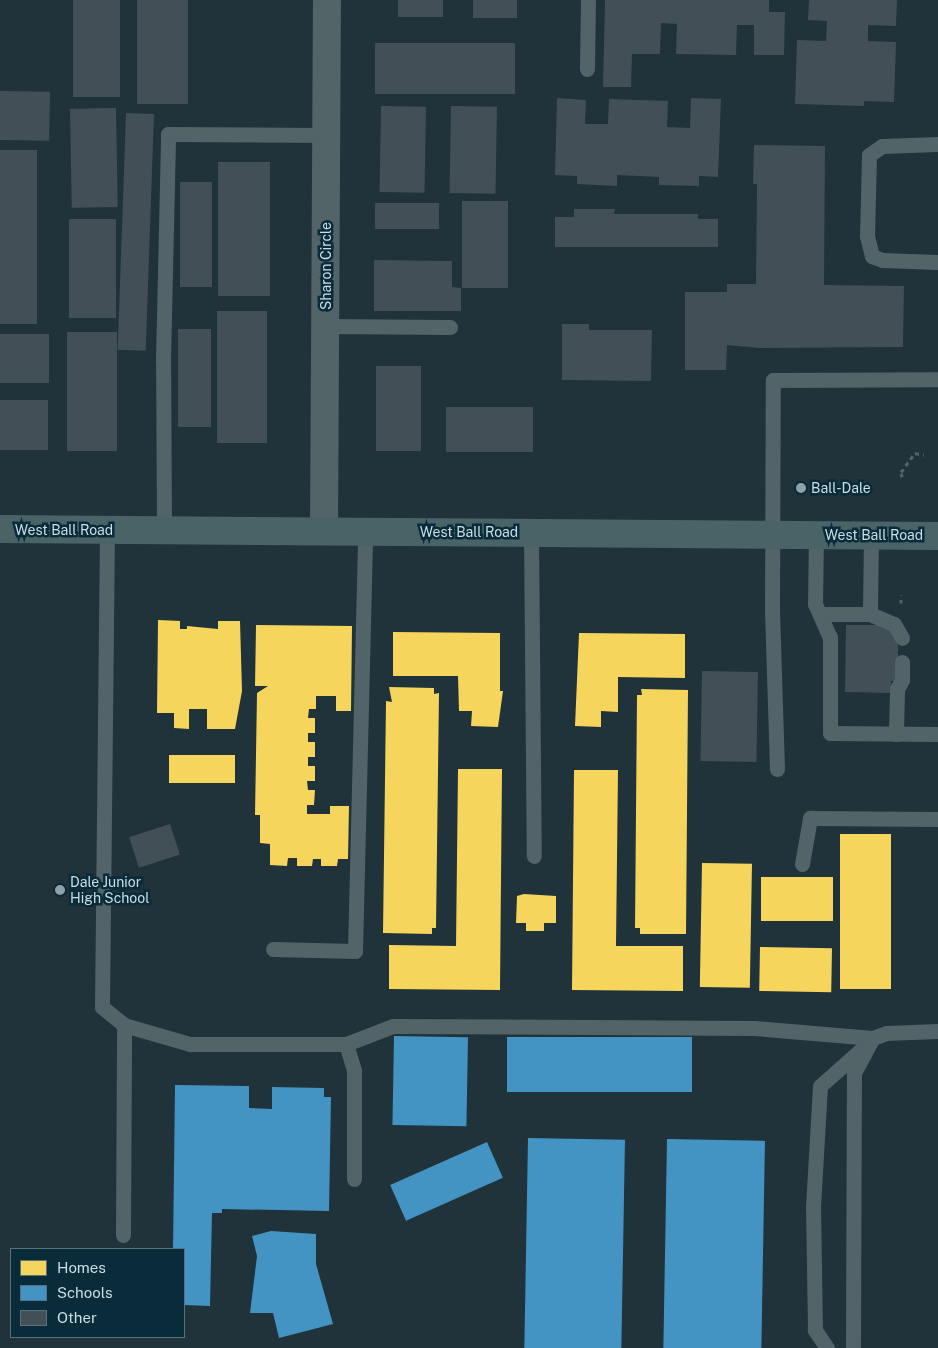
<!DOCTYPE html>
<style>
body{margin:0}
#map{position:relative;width:938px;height:1348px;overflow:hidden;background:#20323a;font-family:"Public Sans",sans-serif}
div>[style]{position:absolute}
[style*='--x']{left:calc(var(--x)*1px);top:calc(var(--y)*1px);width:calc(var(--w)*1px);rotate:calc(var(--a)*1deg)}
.homes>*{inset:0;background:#f6d55c;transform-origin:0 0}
.schools>*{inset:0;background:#4393c3;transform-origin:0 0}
.building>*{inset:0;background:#434f57;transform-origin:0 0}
.path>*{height:3px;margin-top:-1.5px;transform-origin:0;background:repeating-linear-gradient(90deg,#546267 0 4px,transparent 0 8px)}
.lane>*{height:15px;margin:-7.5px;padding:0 7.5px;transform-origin:7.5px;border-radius:7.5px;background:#526468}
.street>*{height:28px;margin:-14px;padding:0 14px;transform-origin:14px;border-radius:14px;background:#526468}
.primary>*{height:28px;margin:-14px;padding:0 14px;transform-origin:14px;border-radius:14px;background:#496367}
.dots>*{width:14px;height:14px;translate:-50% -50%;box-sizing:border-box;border:2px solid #0a2b3a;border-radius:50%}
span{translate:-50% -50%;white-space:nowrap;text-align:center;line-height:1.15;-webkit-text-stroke:5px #0a2b3a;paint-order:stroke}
.street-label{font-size:14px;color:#ccdde7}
.poi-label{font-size:14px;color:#ccdde7}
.left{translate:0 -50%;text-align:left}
.legend{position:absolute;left:10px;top:1248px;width:175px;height:90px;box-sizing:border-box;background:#0a2b3a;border:1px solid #58727f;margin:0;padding:6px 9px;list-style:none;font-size:15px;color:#ccdde7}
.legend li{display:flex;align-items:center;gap:10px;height:25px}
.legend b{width:25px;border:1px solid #58727f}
</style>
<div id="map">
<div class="homes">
<i style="clip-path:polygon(158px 620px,180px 621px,180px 629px,187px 629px,187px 626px,218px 629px,218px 621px,240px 621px,242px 691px,235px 729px,207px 729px,207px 709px,189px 709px,189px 729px,174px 728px,174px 713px,157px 713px)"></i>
<i style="clip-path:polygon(256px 625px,352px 626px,351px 711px,336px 711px,336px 696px,316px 696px,316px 709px,309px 709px,308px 718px,315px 718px,315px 733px,308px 733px,308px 742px,315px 742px,315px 757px,308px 757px,308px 766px,315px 766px,315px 781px,307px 781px,308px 790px,315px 790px,314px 805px,307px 805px,307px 814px,330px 814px,330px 806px,349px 806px,348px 859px,338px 859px,337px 866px,321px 866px,321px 859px,313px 859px,312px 866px,297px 866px,297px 858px,288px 858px,287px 866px,270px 865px,270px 844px,260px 843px,260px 815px,255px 815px,257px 693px,268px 686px,255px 686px)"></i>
<i style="clip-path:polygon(393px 632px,500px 633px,500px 691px,503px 691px,498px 727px,471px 726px,472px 711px,459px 711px,458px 676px,393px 676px)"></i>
<i style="clip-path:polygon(579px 633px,685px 634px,685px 678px,618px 677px,618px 712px,601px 711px,601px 727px,575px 726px)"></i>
<i style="clip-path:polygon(389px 687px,434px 688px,434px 694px,439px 693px,436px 928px,432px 928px,432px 934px,383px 933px,386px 701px,392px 702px)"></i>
<i style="clip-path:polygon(641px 689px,688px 690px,686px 934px,640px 934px,640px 928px,635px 928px,637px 695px,642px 695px)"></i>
<i style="left:169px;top:755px;width:66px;height:28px"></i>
<i style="clip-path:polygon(458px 769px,502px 769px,500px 990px,389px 989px,389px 945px,456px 946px)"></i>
<i style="clip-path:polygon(574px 770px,618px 770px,616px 946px,683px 946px,683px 991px,572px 990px)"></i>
<i style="left:840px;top:834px;width:51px;height:155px"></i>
<i style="left:702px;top:863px;width:50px;height:124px;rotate:1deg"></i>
<i style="left:761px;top:877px;width:72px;height:44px"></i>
<i style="clip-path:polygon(524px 894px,556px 896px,556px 923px,544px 923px,544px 931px,526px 931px,526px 923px,516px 923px,517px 896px)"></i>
<i style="left:760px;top:947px;width:72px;height:44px;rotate:1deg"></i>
</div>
<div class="schools">
<i style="left:394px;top:1036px;width:74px;height:89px;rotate:1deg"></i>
<i style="left:507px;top:1037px;width:185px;height:55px"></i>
<i style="clip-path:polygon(175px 1085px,249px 1086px,249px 1108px,272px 1109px,272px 1087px,324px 1088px,324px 1097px,331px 1097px,329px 1211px,222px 1209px,222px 1213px,212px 1213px,210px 1306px,184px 1305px,184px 1249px,173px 1249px)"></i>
<i style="left:528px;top:1138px;width:97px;height:210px;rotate:1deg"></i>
<i style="left:667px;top:1139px;width:98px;height:209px;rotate:1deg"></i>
<i style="left:487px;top:1142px;width:39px;height:106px;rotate:66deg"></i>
<i style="clip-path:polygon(271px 1231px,316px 1234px,316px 1264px,333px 1324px,279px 1338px,273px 1313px,250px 1313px,257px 1256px,252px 1236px)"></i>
</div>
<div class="building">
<i style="left:73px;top:0;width:47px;height:97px"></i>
<i style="left:137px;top:0;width:51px;height:104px"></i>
<i style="left:398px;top:0;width:45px;height:17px"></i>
<i style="left:473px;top:0;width:44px;height:18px"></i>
<i style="clip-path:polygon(605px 0,769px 0,769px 12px,785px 12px,784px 55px,754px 55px,754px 25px,737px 25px,736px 55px,676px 54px,677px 24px,661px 23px,660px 54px,632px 54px,631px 87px,603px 87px)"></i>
<i style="clip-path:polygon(809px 0,897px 0,896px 26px,868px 25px,868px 41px,896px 42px,894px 102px,864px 101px,864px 106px,795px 104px,797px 40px,826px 41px,827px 21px,808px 20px)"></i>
<i style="left:375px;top:43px;width:140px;height:51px"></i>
<i style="left:0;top:91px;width:50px;height:49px;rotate:1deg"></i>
<i style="clip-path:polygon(557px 98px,586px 100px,585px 124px,608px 124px,609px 99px,668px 101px,667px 127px,690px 128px,691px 98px,721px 99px,718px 177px,699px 176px,699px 186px,659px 185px,659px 177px,617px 175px,617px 186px,577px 184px,577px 176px,555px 175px)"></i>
<i style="left:381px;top:106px;width:45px;height:86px;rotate:1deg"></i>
<i style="left:451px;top:106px;width:46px;height:87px;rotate:1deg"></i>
<i style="left:116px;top:108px;width:99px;height:46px;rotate:89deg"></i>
<i style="left:126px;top:113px;width:28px;height:237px;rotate:2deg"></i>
<i style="clip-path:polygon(754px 145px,825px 146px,824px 285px,904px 286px,903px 347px,759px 348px,727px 345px,726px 370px,685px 370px,685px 292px,727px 292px,727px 284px,756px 284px,757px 184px,753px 184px)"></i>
<i style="left:0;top:150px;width:37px;height:174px"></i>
<i style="left:218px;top:162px;width:52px;height:134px"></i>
<i style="left:180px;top:182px;width:32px;height:105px"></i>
<i style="left:462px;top:201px;width:46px;height:87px"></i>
<i style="left:375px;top:203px;width:64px;height:26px"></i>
<i style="clip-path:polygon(574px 209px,615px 209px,614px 214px,698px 214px,698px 219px,718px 219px,718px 247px,555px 247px,555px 217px,574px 217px)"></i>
<i style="left:69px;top:219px;width:47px;height:99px"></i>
<i style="clip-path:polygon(374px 260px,452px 261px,452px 287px,461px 288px,461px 311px,374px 311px)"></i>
<i style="left:217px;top:311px;width:50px;height:132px"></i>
<i style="clip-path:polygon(562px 324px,589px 324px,589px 330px,652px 330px,651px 381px,562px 380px)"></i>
<i style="left:178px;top:329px;width:33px;height:98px"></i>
<i style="left:67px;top:332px;width:50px;height:119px"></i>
<i style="left:0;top:334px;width:49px;height:49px"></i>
<i style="left:376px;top:366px;width:45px;height:85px"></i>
<i style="left:0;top:400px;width:48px;height:50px"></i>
<i style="left:446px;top:407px;width:87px;height:45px"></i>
<i style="clip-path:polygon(846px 625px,892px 625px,892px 636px,898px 637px,898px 681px,891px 681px,891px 693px,845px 692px)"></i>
<i style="left:702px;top:671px;width:56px;height:90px;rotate:1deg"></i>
<i style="left:170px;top:824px;width:32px;height:43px;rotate:72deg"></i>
</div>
<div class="path">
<i style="--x:902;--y:477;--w:5;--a:-101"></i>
<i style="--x:901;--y:472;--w:24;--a:-54"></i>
<i style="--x:915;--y:453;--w:9;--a:13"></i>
<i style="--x:901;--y:603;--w:8;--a:-90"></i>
</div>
<div class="lane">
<i style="--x:587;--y:69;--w:69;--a:-89.2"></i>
<i style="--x:938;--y:144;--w:56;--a:178"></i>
<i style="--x:882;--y:146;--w:16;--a:145"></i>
<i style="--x:869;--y:155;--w:81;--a:91.4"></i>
<i style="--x:867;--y:236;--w:21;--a:76"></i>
<i style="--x:872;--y:256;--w:11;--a:22"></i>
<i style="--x:882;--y:260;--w:56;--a:2"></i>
<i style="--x:325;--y:326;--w:125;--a:0.5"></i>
<i style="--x:107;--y:530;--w:477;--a:90.6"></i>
<i style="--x:102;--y:1007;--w:28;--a:39"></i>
<i style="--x:124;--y:1025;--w:69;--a:16.1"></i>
<i style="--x:190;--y:1044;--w:156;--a:0"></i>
<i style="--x:346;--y:1044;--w:28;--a:73"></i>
<i style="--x:354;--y:1071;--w:108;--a:90"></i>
<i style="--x:164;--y:530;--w:170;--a:-90.3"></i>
<i style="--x:163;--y:360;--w:226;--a:-88.7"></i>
<i style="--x:168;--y:134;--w:158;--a:0.4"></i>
<i style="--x:531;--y:533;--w:323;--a:89.5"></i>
<i style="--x:816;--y:535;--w:69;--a:90.8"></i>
<i style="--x:815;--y:604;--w:36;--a:66"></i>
<i style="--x:830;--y:637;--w:96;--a:90"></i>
<i style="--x:830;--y:733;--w:108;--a:0.5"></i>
<i style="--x:820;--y:614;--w:50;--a:0"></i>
<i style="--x:870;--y:614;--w:26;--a:23"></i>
<i style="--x:894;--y:624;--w:16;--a:60"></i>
<i style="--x:870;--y:614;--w:79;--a:-89.3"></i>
<i style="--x:896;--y:734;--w:45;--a:-88.7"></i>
<i style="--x:897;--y:689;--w:10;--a:-61"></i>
<i style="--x:902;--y:680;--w:18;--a:-90"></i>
<i style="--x:777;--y:769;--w:157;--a:-91.8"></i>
<i style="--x:772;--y:612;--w:232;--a:-89.8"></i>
<i style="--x:773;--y:380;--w:165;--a:-0.3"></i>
<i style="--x:802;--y:864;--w:47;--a:-80.1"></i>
<i style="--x:810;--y:818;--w:128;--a:0.4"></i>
<i style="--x:273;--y:949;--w:82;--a:1.4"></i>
<i style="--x:355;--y:951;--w:419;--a:-88.6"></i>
<i style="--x:346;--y:1044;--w:50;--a:-21"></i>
<i style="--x:393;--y:1026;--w:361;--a:0.3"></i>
<i style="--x:754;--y:1028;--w:119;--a:4.8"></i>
<i style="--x:123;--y:1235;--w:210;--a:-89.7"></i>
<i style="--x:827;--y:1348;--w:22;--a:-124"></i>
<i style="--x:815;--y:1330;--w:123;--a:-90.9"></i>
<i style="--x:813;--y:1207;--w:121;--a:-86.7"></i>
<i style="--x:820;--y:1086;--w:57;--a:-41.5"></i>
<i style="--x:853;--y:1348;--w:275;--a:-89.8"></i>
<i style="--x:854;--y:1073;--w:40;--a:-62"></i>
<i style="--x:873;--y:1038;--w:14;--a:-21"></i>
<i style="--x:886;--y:1033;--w:52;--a:-2.2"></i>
</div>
<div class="street">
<i style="--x:324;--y:531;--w:531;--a:-89.68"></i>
</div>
<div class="primary">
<i style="--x:0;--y:529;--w:938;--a:0.43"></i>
</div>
<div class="dots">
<i style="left:801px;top:488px;background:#90a1aa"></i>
<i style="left:60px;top:890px;background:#90a1aa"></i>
</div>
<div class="street-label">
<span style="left:326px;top:266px;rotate:-90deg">Sharon Circle</span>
<span style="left:64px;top:530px">West Ball Road</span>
<span style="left:469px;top:532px">West Ball Road</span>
<span style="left:874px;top:535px">West Ball Road</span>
</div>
<div class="poi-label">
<span class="left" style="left:811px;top:488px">Ball-Dale</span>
<span class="left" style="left:70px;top:890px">Dale Junior<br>High School</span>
</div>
<ul class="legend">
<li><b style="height:14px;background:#f6d55c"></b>Homes</li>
<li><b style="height:14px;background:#4393c3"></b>Schools</li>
<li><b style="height:14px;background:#434f57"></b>Other</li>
</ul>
</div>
